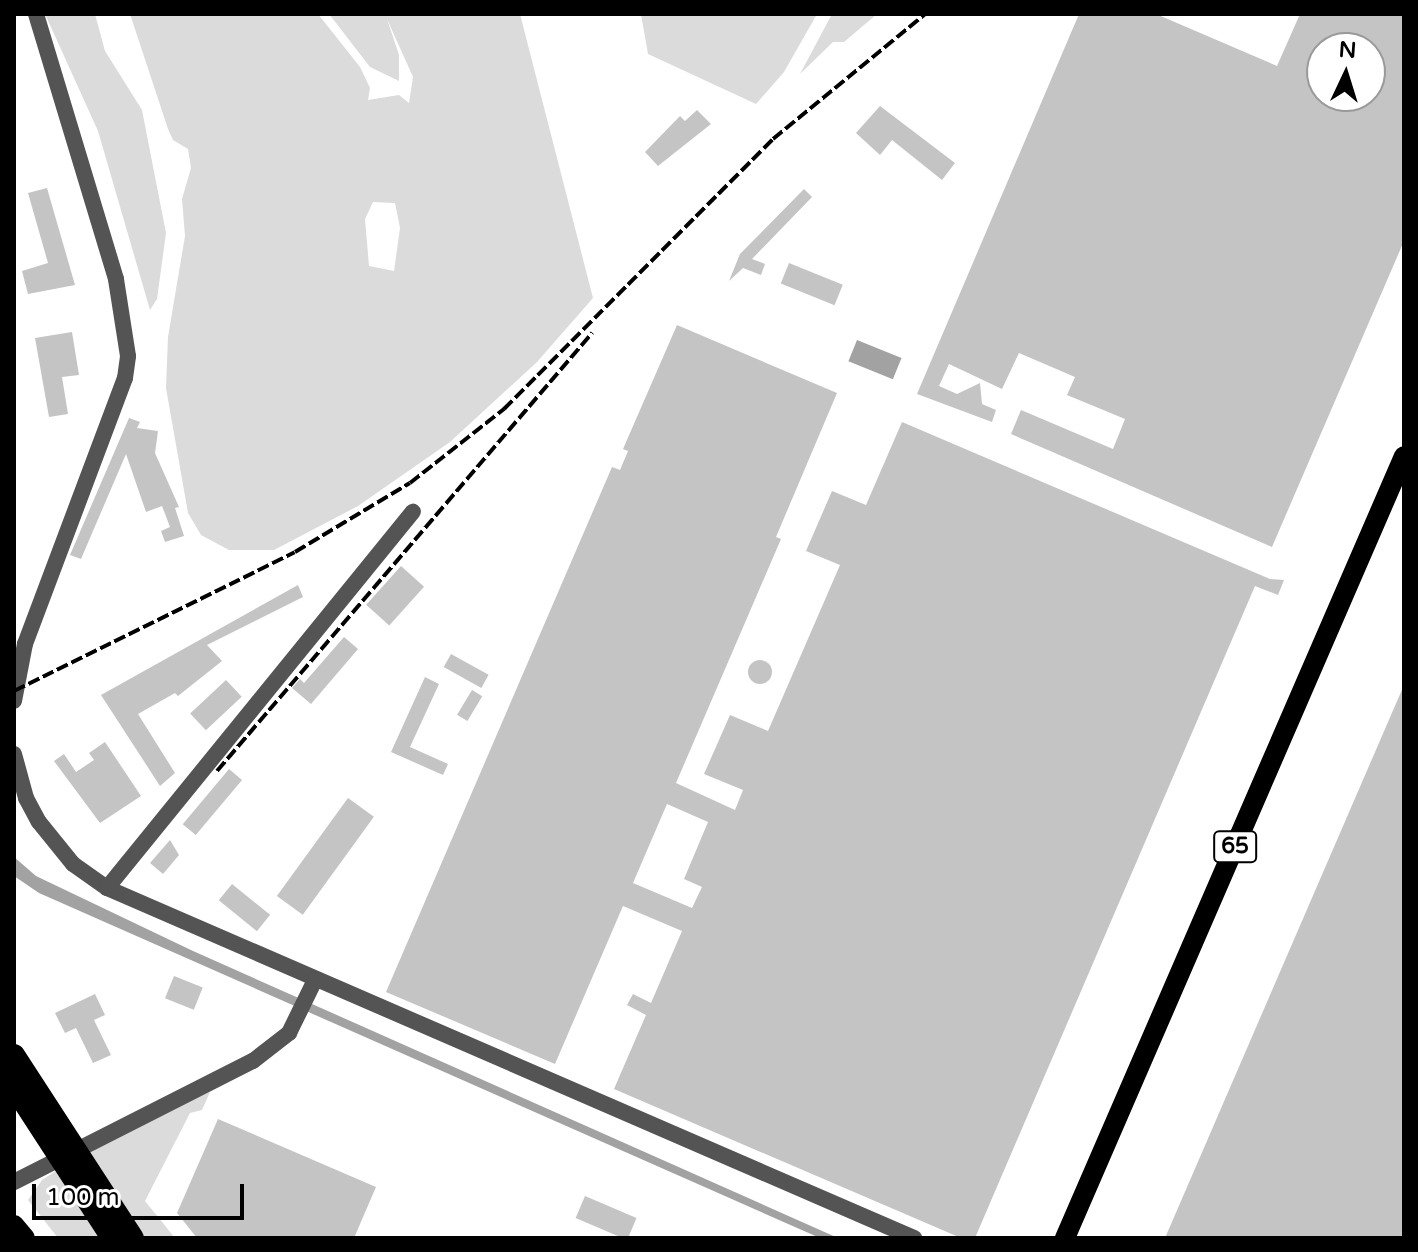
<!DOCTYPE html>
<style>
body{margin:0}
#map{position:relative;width:1418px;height:1252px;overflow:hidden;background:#fff;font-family:"Varela Round",sans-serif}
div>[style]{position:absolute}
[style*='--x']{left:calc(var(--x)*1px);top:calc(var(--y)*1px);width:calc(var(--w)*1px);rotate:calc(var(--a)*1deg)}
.green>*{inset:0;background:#dbdbdb}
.water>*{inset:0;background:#a2a2a2;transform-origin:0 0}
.building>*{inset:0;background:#c4c4c4;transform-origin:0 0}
.round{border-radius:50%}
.minor>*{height:16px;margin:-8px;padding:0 8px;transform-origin:8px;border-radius:8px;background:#545454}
.primary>*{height:20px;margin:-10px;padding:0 10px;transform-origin:10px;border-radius:10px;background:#000}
.trunk>*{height:22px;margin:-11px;padding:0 11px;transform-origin:11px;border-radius:11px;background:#000}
.rail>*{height:4px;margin-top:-2px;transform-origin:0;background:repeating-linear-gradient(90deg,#000 0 12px,transparent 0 16px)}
span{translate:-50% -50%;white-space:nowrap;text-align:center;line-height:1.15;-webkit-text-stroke:6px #fff;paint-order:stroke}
.shield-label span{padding:2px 6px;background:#fff;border:2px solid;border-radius:6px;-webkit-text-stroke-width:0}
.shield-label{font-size:22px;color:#000;font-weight:700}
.frame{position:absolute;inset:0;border:16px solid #000;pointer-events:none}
.north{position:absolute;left:1306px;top:32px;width:80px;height:80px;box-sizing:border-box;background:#fff;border:2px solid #999;border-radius:50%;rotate:4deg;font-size:22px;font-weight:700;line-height:32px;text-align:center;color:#000}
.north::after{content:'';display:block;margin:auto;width:28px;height:36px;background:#000;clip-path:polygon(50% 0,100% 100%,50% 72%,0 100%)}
.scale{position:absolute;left:32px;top:1184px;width:212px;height:36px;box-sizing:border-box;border:4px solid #000;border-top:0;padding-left:10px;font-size:24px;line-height:28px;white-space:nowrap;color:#000;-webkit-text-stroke:6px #fff;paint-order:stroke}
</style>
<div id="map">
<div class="green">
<i style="clip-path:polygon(45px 14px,95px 14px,105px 51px,142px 110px,166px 233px,157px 299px,150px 310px,98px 131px)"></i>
<i style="clip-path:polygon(evenodd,130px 14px,318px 14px,360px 67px,370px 88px,368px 100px,399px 95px,409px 103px,413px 77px,387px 19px,399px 55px,399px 81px,370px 67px,329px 14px,520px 14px,593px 298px,537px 362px,450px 442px,358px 506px,274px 550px,229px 550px,201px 535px,188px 513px,166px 388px,168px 337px,185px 236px,182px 199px,191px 168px,188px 149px,173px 140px,168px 129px,130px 14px,373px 202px,395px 203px,400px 228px,394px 271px,369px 266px,365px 219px,373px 202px)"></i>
<i style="clip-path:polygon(641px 14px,817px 14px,784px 72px,756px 104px,648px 54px)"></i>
<i style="clip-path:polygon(832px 14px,877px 14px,844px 42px,833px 42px,800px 74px)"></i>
<i style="clip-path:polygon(210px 1092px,202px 1110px,190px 1113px,145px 1201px,175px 1238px,58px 1238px,28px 1200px,42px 1180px,108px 1137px)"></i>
</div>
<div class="water">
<i style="left:857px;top:340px;width:48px;height:23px;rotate:22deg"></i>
<i style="clip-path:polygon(14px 857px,36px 876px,193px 951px,838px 1238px,820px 1238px,39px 893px,14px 876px)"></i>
</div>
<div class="building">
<i style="clip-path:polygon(evenodd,1079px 14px,1156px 14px,1277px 66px,1300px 14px,1404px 14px,1404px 241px,1272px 547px,1011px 434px,1021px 410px,1113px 449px,1125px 419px,1067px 395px,1075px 377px,1019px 353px,1002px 389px,949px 364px,939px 386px,957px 394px,980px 383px,982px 404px,996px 410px,992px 422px,917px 394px,1079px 14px,1322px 48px,1370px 48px,1370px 96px,1322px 96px,1322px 48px)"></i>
<i style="clip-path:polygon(880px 106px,955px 163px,942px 180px,892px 140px,880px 155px,856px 133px)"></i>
<i style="clip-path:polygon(697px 110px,711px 124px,658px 166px,645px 152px,680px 116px,685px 121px)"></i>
<i style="clip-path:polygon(47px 188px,75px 285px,28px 294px,22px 271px,48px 263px,28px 193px)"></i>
<i style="clip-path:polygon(804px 189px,812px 197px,752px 259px,765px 264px,761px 275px,743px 268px,729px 281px,740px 254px)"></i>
<i style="left:789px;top:263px;width:58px;height:22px;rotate:22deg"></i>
<i style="clip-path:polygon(evenodd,677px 325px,837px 393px,776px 537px,781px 539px,676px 783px,735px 810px,743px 790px,704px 774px,730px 715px,768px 731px,840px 565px,806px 551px,832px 491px,866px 505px,902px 422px,1270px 579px,1284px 580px,1278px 595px,1255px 586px,975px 1238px,961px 1238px,614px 1089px,646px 1015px,627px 1005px,633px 994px,651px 1003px,682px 931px,623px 906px,555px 1064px,386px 992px,612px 467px,620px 470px,628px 451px,623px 449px,677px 325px,667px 804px,708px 822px,684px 879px,702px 887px,692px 908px,633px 883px,667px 804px)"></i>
<i style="clip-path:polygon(72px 332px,79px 375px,62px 377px,68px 414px,49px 417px,35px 338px)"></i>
<i style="clip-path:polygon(129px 418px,140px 422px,137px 428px,158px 431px,155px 453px,179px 507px,175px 508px,184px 536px,165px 542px,161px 531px,170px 527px,162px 506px,146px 512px,126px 454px,81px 559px,70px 555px)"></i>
<i style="left:401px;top:566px;width:31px;height:52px;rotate:42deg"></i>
<i style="clip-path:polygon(298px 585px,303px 597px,207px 645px,222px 661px,178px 696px,175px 693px,138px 714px,175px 773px,160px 786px,101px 695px)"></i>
<i style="clip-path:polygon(344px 637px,358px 649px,311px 704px,292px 688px,300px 679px,304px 683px)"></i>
<i style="left:451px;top:654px;width:43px;height:15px;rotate:29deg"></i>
<i class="round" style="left:748px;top:660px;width:24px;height:24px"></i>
<i style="clip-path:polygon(425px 677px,439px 684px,410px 747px,448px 764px,443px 775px,391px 752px)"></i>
<i style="left:226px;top:680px;width:23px;height:49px;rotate:47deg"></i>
<i style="clip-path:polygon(1404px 685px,1404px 1238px,1165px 1238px)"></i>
<i style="left:472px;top:690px;width:12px;height:29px;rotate:31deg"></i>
<i style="clip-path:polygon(105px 742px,141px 796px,100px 823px,54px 761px,64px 754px,76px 772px,94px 760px,89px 753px)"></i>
<i style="left:229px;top:769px;width:17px;height:72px;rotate:40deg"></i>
<i style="left:348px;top:798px;width:32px;height:121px;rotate:36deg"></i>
<i style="clip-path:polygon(170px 840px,179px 855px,163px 874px,150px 863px)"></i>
<i style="left:232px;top:884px;width:49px;height:21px;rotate:39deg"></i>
<i style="left:174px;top:976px;width:31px;height:24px;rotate:22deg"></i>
<i style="clip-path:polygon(95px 994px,105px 1015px,94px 1020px,111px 1055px,93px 1063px,76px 1028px,65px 1033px,55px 1013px)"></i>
<i style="clip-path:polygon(218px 1119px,376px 1187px,354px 1238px,197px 1238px,177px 1213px)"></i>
<i style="left:585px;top:1196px;width:56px;height:24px;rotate:23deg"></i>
</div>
<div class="minor">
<i style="--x:14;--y:701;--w:58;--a:-79.1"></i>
<i style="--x:25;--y:644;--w:284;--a:-69.4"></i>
<i style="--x:125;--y:378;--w:22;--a:-82"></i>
<i style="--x:128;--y:356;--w:78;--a:-98.9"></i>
<i style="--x:116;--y:279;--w:277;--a:-106.8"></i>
<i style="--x:14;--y:754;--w:46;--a:74.7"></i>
<i style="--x:26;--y:798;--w:27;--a:62"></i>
<i style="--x:39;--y:822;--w:54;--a:51"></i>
<i style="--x:73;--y:864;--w:42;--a:35.2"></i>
<i style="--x:107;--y:888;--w:880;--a:23.45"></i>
<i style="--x:107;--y:888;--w:485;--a:-50.9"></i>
<i style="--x:14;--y:1182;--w:268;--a:-26.9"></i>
<i style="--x:253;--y:1061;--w:46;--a:-37.9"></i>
<i style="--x:289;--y:1033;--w:59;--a:-63.9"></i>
</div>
<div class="primary">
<i style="--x:14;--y:1225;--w:17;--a:50"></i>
<i style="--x:1065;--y:1238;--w:852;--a:-66.56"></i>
</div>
<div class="trunk">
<i style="--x:14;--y:1055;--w:218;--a:57"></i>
<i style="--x:14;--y:1087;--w:180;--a:57"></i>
</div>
<div class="rail">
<i style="--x:14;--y:691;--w:313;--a:-26.3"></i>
<i style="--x:295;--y:552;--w:134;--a:-31"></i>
<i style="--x:410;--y:483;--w:120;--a:-38.2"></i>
<i style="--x:504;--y:409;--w:381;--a:-45.1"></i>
<i style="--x:773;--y:139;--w:197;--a:-39.4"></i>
<i style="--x:217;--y:771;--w:577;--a:-49.43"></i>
</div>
<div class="shield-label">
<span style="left:1235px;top:847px">65</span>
</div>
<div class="frame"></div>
<div class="north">N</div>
<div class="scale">100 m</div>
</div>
